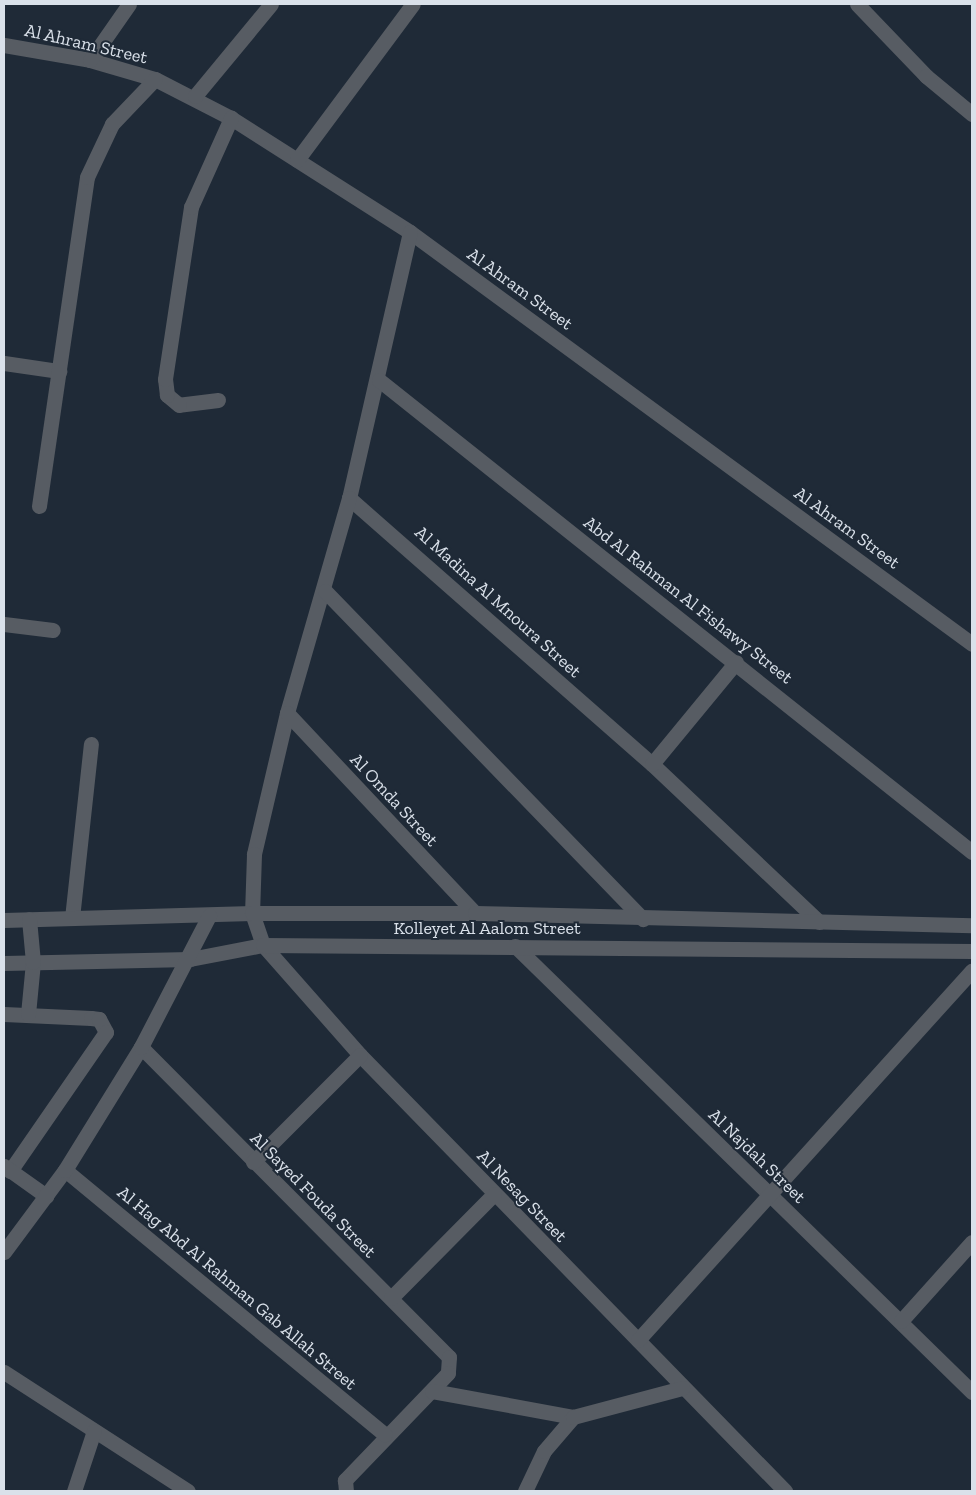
<!DOCTYPE html>
<style>
body{margin:0}
#map{position:relative;width:976px;height:1495px;overflow:hidden;background:#1f2a37;font-family:"Zilla Slab",serif}
div>[style]{position:absolute}
[style*='--x']{left:calc(var(--x)*1px);top:calc(var(--y)*1px);width:calc(var(--w)*1px);rotate:calc(var(--a)*1deg)}
.minor>*{height:15px;margin:-7.5px;padding:0 7.5px;transform-origin:7.5px;border-radius:7.5px;background:#575c63}
span{translate:-50% -50%;white-space:nowrap;text-align:center;line-height:1.15;-webkit-text-stroke:4px #1f2a37;paint-order:stroke}
.street-label{font-size:18px;color:#dae1ea}
.frame{position:absolute;inset:0;border:5px solid #dae1ea;pointer-events:none}
</style>
<div id="map">
<div class="minor">
<i style="--x:857;--y:4;--w:100;--a:46.2"></i>
<i style="--x:926;--y:76;--w:60;--a:39.6"></i>
<i style="--x:4;--y:45;--w:87;--a:9.9"></i>
<i style="--x:90;--y:60;--w:68;--a:16.3"></i>
<i style="--x:155;--y:79;--w:85;--a:27.2"></i>
<i style="--x:231;--y:118;--w:212;--a:32.5"></i>
<i style="--x:410;--y:232;--w:697;--a:36.24"></i>
<i style="--x:90;--y:60;--w:68;--a:-55.1"></i>
<i style="--x:195;--y:96;--w:119;--a:-50.4"></i>
<i style="--x:297;--y:160;--w:194;--a:-53.4"></i>
<i style="--x:410;--y:232;--w:273;--a:102.9"></i>
<i style="--x:349;--y:498;--w:403;--a:41.3"></i>
<i style="--x:652;--y:764;--w:230;--a:43.4"></i>
<i style="--x:4;--y:363;--w:56;--a:8.3"></i>
<i style="--x:379;--y:380;--w:758;--a:38.52"></i>
<i style="--x:218;--y:400;--w:39;--a:173"></i>
<i style="--x:179;--y:405;--w:16;--a:-140"></i>
<i style="--x:167;--y:395;--w:16;--a:-97"></i>
<i style="--x:165;--y:379;--w:174;--a:-81.4"></i>
<i style="--x:191;--y:207;--w:98;--a:-65.8"></i>
<i style="--x:349;--y:498;--w:224;--a:106.1"></i>
<i style="--x:287;--y:713;--w:145;--a:103.2"></i>
<i style="--x:254;--y:854;--w:59;--a:91.9"></i>
<i style="--x:252;--y:913;--w:34;--a:71"></i>
<i style="--x:263;--y:945;--w:147;--a:48.6"></i>
<i style="--x:360;--y:1055;--w:609;--a:45.73"></i>
<i style="--x:39;--y:506;--w:332;--a:-81.7"></i>
<i style="--x:87;--y:177;--w:59;--a:-64.7"></i>
<i style="--x:112;--y:124;--w:62;--a:-46.3"></i>
<i style="--x:325;--y:591;--w:457;--a:45.9"></i>
<i style="--x:4;--y:624;--w:49;--a:7"></i>
<i style="--x:287;--y:713;--w:274;--a:46.8"></i>
<i style="--x:652;--y:764;--w:132;--a:-50.5"></i>
<i style="--x:72;--y:918;--w:175;--a:-83.8"></i>
<i style="--x:4;--y:920;--w:248;--a:-1.6"></i>
<i style="--x:252;--y:913;--w:223;--a:0"></i>
<i style="--x:475;--y:913;--w:497;--a:1.4"></i>
<i style="--x:515;--y:946;--w:639;--a:44.3"></i>
<i style="--x:4;--y:963;--w:186;--a:-1.2"></i>
<i style="--x:190;--y:959;--w:74;--a:-10.9"></i>
<i style="--x:263;--y:945;--w:709;--a:0.48"></i>
<i style="--x:4;--y:1014;--w:87;--a:2.6"></i>
<i style="--x:91;--y:1018;--w:8;--a:7"></i>
<i style="--x:99;--y:1019;--w:15;--a:62"></i>
<i style="--x:106;--y:1032;--w:169;--a:124.6"></i>
<i style="--x:28;--y:1014;--w:52;--a:-84.5"></i>
<i style="--x:33;--y:962;--w:43;--a:-95.3"></i>
<i style="--x:141;--y:1047;--w:437;--a:45.2"></i>
<i style="--x:449;--y:1357;--w:16;--a:94"></i>
<i style="--x:448;--y:1373;--w:149;--a:133.9"></i>
<i style="--x:345;--y:1480;--w:11;--a:85"></i>
<i style="--x:253;--y:1162;--w:151;--a:-45"></i>
<i style="--x:4;--y:1166;--w:52;--a:35.5"></i>
<i style="--x:65;--y:1170;--w:415;--a:39.6"></i>
<i style="--x:4;--y:1252;--w:102;--a:-53.4"></i>
<i style="--x:65;--y:1170;--w:145;--a:-58.3"></i>
<i style="--x:141;--y:1047;--w:148;--a:-62.6"></i>
<i style="--x:391;--y:1298;--w:146;--a:-45.3"></i>
<i style="--x:901;--y:1321;--w:106;--a:-48.1"></i>
<i style="--x:638;--y:1340;--w:498;--a:-47.9"></i>
<i style="--x:4;--y:1372;--w:219;--a:32.9"></i>
<i style="--x:432;--y:1391;--w:143;--a:10.4"></i>
<i style="--x:74;--y:1491;--w:63;--a:-71.6"></i>
<i style="--x:525;--y:1491;--w:44;--a:-64.6"></i>
<i style="--x:544;--y:1451;--w:45;--a:-49.5"></i>
<i style="--x:573;--y:1417;--w:113;--a:-14.9"></i>
</div>
<div class="street-label">
<span style="left:86px;top:44px;rotate:13deg">Al Ahram Street</span>
<span style="left:520px;top:289px;rotate:36deg">Al Ahram Street</span>
<span style="left:847px;top:528px;rotate:36deg">Al Ahram Street</span>
<span style="left:688px;top:600px;rotate:38deg">Abd Al Rahman Al Fishawy Street</span>
<span style="left:498px;top:602px;rotate:42deg">Al Madina Al Mnoura Street</span>
<span style="left:394px;top:800px;rotate:47deg">Al Omda Street</span>
<span style="left:487px;top:928px">Kolleyet Al Aalom Street</span>
<span style="left:757px;top:1156px;rotate:44deg">Al Najdah Street</span>
<span style="left:313px;top:1195px;rotate:45deg">Al Sayed Fouda Street</span>
<span style="left:522px;top:1196px;rotate:46deg">Al Nesag Street</span>
<span style="left:237px;top:1288px;rotate:40deg">Al Hag Abd Al Rahman Gab Allah Street</span>
</div>
<div class="frame"></div>
</div>
